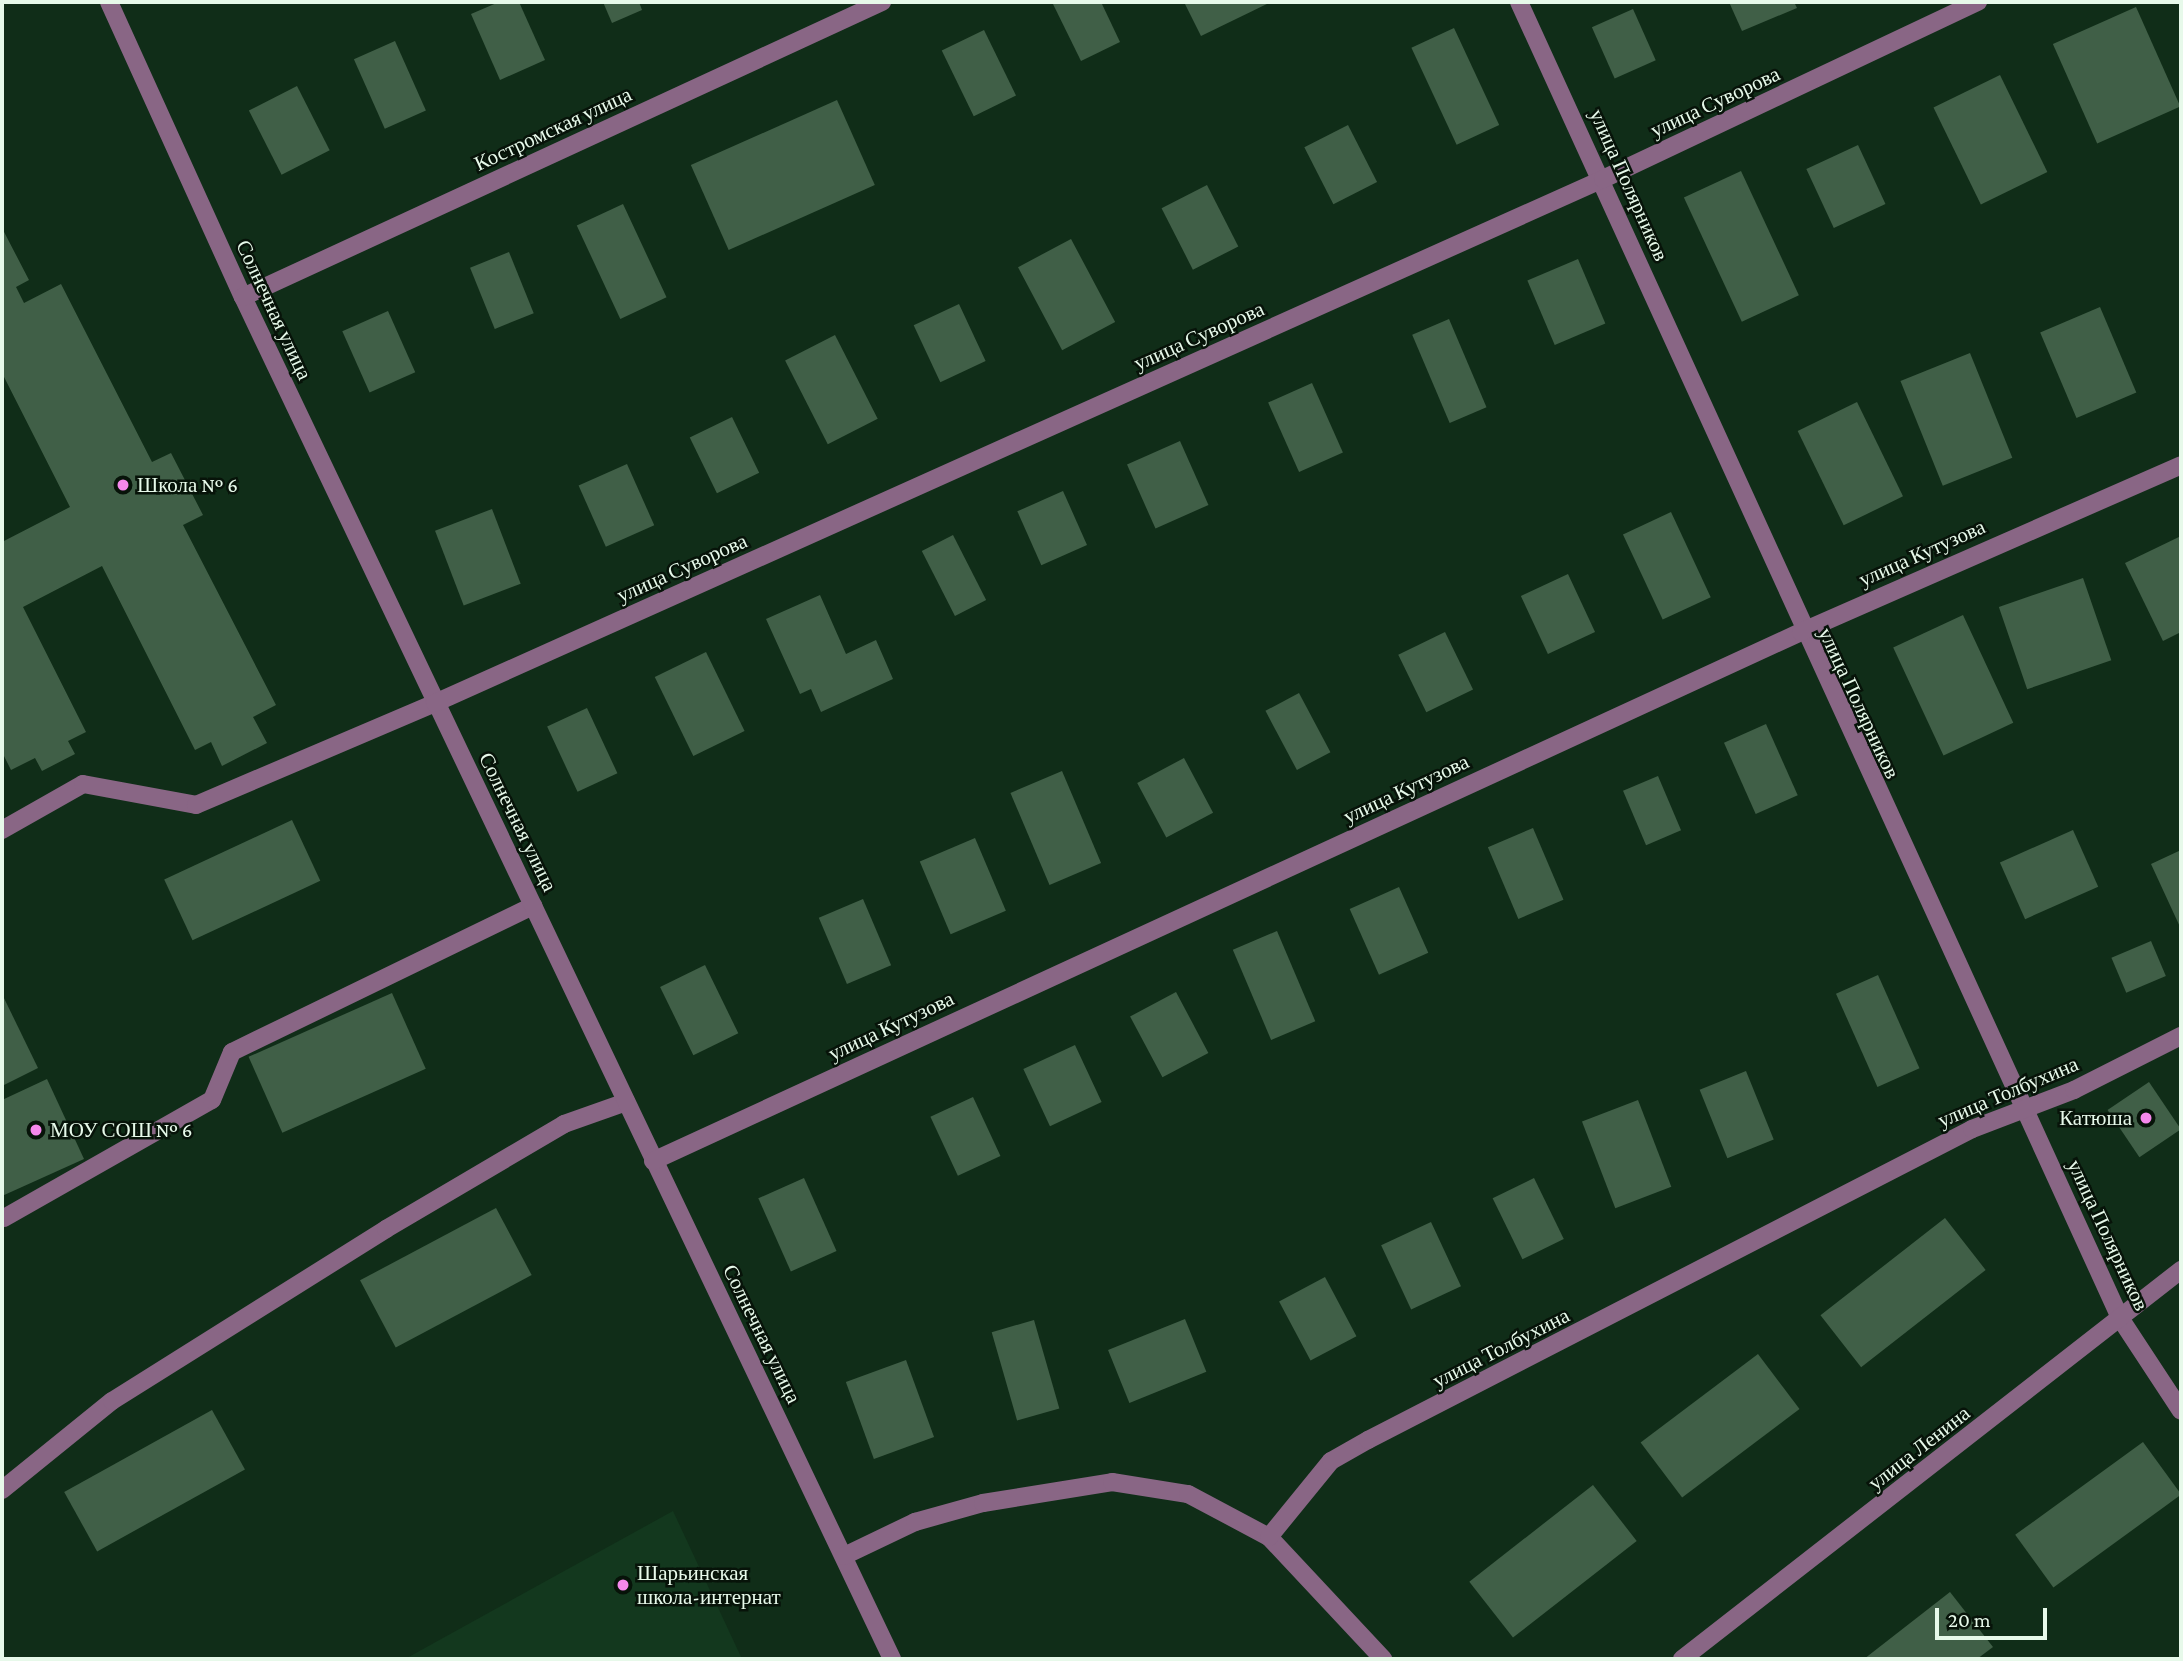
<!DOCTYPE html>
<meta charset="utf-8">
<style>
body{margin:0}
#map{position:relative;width:2183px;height:1661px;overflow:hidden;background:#102d18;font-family:"Crimson Pro",serif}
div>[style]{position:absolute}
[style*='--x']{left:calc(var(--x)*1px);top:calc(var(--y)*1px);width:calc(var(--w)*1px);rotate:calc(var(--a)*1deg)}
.built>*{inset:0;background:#13381e}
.building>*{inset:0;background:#405f47;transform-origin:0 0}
.service>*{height:18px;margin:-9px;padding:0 9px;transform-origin:9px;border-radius:9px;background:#896685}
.minor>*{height:18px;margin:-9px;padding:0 9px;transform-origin:9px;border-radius:9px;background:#896685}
.tertiary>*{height:18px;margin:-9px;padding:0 9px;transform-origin:9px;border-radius:9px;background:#896685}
.dots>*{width:19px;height:19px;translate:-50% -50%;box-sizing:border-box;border:4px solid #071309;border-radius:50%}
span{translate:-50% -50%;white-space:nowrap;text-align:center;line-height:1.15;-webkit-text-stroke:5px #071309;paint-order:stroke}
.street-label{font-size:21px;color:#e7f9ea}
.poi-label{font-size:21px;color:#e7f9ea}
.left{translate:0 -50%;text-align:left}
.right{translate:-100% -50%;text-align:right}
.frame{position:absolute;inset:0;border:4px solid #e7f9ea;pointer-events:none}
.scale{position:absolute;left:1935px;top:1608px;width:112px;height:32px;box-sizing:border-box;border:4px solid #e7f9ea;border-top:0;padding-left:9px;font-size:21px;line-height:24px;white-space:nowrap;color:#e7f9ea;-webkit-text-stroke:5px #071309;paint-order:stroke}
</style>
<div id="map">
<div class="built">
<i style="clip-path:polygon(673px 1511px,742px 1659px,405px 1659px)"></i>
</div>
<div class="building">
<i style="clip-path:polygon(499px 2px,519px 2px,545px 60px,500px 80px,471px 14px)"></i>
<i style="clip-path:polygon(603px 2px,639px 2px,642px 10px,612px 23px)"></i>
<i style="clip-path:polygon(1052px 2px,1101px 2px,1120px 42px,1081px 61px)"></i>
<i style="clip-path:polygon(1184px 2px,1271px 2px,1201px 36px)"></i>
<i style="clip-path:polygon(1729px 2px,1794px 2px,1797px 8px,1742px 31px)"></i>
<i style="left:2136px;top:7px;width:109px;height:91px;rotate:66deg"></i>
<i style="left:1633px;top:9px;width:56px;height:45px;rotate:66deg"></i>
<i style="left:1454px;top:28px;width:107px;height:47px;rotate:65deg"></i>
<i style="left:984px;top:30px;width:73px;height:47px;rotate:64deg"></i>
<i style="left:395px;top:41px;width:76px;height:45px;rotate:66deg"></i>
<i style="left:2000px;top:75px;width:108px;height:74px;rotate:64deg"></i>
<i style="left:297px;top:86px;width:72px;height:54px;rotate:63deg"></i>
<i style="left:837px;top:100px;width:93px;height:160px;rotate:66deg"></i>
<i style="left:1348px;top:125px;width:64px;height:49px;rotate:63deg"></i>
<i style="left:1858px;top:145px;width:65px;height:57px;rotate:65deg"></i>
<i style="left:1741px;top:171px;width:137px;height:63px;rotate:65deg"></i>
<i style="left:1207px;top:185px;width:69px;height:51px;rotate:63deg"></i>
<i style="left:623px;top:204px;width:103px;height:51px;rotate:65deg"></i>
<i style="clip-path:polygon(2px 228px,29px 280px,16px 287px,24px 303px,61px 284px,152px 462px,171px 453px,203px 515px,183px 525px,276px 705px,253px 717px,267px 743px,222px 766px,211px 742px,195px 750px,102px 566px,23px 607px,86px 732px,68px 741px,75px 754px,42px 771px,35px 758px,11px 770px,2px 752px,2px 542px,70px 507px,2px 373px)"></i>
<i style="left:1071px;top:239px;width:94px;height:60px;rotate:62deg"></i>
<i style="left:509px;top:252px;width:66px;height:42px;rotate:68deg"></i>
<i style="left:1578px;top:259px;width:70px;height:55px;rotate:67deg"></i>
<i style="left:959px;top:304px;width:63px;height:50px;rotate:65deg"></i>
<i style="left:2100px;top:307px;width:93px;height:65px;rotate:67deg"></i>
<i style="left:388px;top:311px;width:67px;height:50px;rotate:66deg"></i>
<i style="left:1449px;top:319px;width:96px;height:40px;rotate:67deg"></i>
<i style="left:835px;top:335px;width:94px;height:56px;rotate:63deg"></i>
<i style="left:1970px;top:353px;width:113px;height:75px;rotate:68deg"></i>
<i style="left:1312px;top:383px;width:76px;height:48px;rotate:66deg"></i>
<i style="left:1857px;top:402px;width:105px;height:66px;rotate:64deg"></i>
<i style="left:732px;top:417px;width:62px;height:47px;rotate:64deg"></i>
<i style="left:1180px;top:441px;width:70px;height:58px;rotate:66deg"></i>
<i style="left:627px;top:464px;width:67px;height:53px;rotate:66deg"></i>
<i style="left:1063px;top:491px;width:59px;height:50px;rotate:66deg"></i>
<i style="left:492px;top:509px;width:80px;height:61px;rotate:69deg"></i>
<i style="left:1671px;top:512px;width:94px;height:53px;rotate:65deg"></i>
<i style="left:953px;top:535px;width:73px;height:35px;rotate:63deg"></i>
<i style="clip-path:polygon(2181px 536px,2181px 632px,2163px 641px,2125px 563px)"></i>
<i style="left:1568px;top:574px;width:64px;height:52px;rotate:65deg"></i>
<i style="left:2083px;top:578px;width:87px;height:89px;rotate:71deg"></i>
<i style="clip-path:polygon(820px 595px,846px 654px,876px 640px,893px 679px,821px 712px,811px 689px,800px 694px,766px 619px)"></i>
<i style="left:1963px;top:615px;width:119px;height:77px;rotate:65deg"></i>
<i style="left:1445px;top:632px;width:64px;height:52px;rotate:64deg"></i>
<i style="left:706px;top:652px;width:88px;height:57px;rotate:64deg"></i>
<i style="left:1299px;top:693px;width:67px;height:38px;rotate:62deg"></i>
<i style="left:587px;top:708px;width:72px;height:44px;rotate:65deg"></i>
<i style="left:1766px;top:724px;width:78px;height:46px;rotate:66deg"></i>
<i style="left:1184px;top:758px;width:62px;height:53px;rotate:62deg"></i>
<i style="left:1062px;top:771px;width:100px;height:56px;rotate:67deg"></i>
<i style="left:1658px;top:776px;width:59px;height:38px;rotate:67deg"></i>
<i style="left:292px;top:820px;width:67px;height:141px;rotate:65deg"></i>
<i style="left:1533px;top:828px;width:78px;height:49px;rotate:67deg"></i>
<i style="left:2073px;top:830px;width:62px;height:80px;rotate:66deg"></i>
<i style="left:975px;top:838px;width:79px;height:60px;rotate:67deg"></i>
<i style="clip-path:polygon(2181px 850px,2181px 929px,2151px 864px)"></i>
<i style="left:1399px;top:887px;width:72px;height:54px;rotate:66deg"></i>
<i style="left:863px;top:899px;width:72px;height:48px;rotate:67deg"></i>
<i style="left:1277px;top:931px;width:98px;height:48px;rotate:67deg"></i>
<i style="left:2151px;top:941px;width:38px;height:43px;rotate:67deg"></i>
<i style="left:705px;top:965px;width:76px;height:50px;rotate:64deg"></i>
<i style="left:1878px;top:975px;width:102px;height:46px;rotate:66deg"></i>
<i style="left:1176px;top:992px;width:69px;height:52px;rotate:62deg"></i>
<i style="left:392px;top:993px;width:83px;height:157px;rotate:66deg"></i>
<i style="clip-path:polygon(2px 994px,38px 1068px,2px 1086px)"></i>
<i style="left:1075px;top:1045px;width:63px;height:57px;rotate:65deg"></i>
<i style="left:1746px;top:1071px;width:74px;height:50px;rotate:68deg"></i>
<i style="clip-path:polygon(47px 1079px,84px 1159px,2px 1196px,2px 1100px)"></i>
<i style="left:2149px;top:1082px;width:57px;height:50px;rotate:56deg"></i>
<i style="left:973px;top:1097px;width:65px;height:47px;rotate:65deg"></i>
<i style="left:1638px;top:1100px;width:93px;height:60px;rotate:69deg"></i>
<i style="left:804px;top:1178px;width:80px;height:50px;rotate:66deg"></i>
<i style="left:1534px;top:1178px;width:68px;height:46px;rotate:64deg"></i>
<i style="left:496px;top:1208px;width:76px;height:154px;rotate:62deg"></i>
<i style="left:1945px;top:1218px;width:66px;height:158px;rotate:52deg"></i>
<i style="left:1431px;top:1222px;width:71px;height:55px;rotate:65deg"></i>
<i style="left:1325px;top:1277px;width:67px;height:52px;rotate:62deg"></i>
<i style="left:1185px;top:1319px;width:57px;height:83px;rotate:68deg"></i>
<i style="left:1034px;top:1320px;width:92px;height:44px;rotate:74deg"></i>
<i style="left:1758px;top:1354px;width:69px;height:147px;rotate:53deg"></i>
<i style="left:906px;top:1360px;width:82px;height:64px;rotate:70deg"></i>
<i style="left:212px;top:1410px;width:68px;height:169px;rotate:61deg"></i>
<i style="left:2143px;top:1442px;width:65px;height:158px;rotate:54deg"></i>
<i style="left:1593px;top:1485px;width:71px;height:157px;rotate:52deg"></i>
<i style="clip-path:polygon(1950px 1592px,1993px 1647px,1977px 1659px,1864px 1659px)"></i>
</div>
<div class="service">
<i style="--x:2;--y:830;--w:93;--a:-29.6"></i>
<i style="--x:83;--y:784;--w:115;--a:10.5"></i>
<i style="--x:196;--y:805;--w:260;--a:-23.1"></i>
<i style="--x:4;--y:1218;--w:239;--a:-29.6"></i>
<i style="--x:212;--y:1100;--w:52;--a:-67.4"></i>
<i style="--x:232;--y:1052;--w:335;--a:-25.9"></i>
<i style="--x:2;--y:1490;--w:141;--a:-39"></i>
<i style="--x:112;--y:1401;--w:324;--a:-32.1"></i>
<i style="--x:386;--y:1229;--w:207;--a:-30.5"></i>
<i style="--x:564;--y:1124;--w:66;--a:-19.5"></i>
</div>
<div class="minor">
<i style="--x:109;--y:2;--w:324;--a:65.6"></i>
<i style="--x:243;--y:297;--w:1509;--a:64.52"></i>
<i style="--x:1519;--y:2;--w:1447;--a:65.45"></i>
<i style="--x:2120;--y:1318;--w:111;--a:56.7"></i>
<i style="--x:243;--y:297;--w:704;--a:-24.78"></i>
<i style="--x:435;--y:703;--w:1280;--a:-24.16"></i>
<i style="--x:1603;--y:179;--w:415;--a:-25.3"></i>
<i style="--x:653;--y:1161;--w:1264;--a:-24.74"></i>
<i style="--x:1801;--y:632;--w:415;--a:-23.7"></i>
<i style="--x:1269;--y:1537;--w:167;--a:46.9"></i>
<i style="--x:844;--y:1556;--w:79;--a:-25.6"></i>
<i style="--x:915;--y:1522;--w:71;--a:-15.6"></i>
<i style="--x:983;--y:1503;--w:131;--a:-9.2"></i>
<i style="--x:1112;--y:1482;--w:77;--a:9"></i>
<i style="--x:1188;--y:1494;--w:92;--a:28"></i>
<i style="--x:1269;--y:1537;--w:98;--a:-50.8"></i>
<i style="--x:1331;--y:1461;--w:43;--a:-29.6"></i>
<i style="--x:1368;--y:1440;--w:679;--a:-27.24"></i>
<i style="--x:1972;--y:1129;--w:109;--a:-20.9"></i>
<i style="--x:2074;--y:1090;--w:120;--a:-26.8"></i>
</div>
<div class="tertiary">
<i style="--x:1682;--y:1659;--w:633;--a:-37.94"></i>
</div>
<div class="dots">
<i style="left:123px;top:485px;background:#f688ec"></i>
<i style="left:2146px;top:1118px;background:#f688ec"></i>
<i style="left:36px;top:1130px;background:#f688ec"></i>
<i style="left:623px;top:1585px;background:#f688ec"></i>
</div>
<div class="street-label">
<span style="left:1715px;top:102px;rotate:-25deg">улица Суворова</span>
<span style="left:553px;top:129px;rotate:-25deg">Костромская улица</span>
<span style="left:1629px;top:185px;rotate:66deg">улица Полярников</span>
<span style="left:274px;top:310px;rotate:65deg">Солнечная улица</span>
<span style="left:1199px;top:336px;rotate:-24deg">улица Суворова</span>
<span style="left:1922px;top:553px;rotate:-24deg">улица Кутузова</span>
<span style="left:682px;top:568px;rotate:-24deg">улица Суворова</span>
<span style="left:1859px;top:703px;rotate:65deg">улица Полярников</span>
<span style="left:1406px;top:789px;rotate:-25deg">улица Кутузова</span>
<span style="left:518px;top:822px;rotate:64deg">Солнечная улица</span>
<span style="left:891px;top:1026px;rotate:-25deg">улица Кутузова</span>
<span style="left:2008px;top:1092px;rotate:-23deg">улица Толбухина</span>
<span style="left:2108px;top:1235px;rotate:65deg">улица Полярников</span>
<span style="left:762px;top:1334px;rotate:64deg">Солнечная улица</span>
<span style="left:1501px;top:1348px;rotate:-27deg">улица Толбухина</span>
<span style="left:1919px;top:1448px;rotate:-38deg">улица Ленина</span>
</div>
<div class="poi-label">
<span class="left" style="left:137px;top:485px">Школа № 6</span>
<span class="right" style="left:2132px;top:1118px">Катюша</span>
<span class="left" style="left:50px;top:1130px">МОУ СОШ № 6</span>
<span class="left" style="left:637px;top:1585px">Шарьинская<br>школа-интернат</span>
</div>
<div class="frame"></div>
<div class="scale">20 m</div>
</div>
